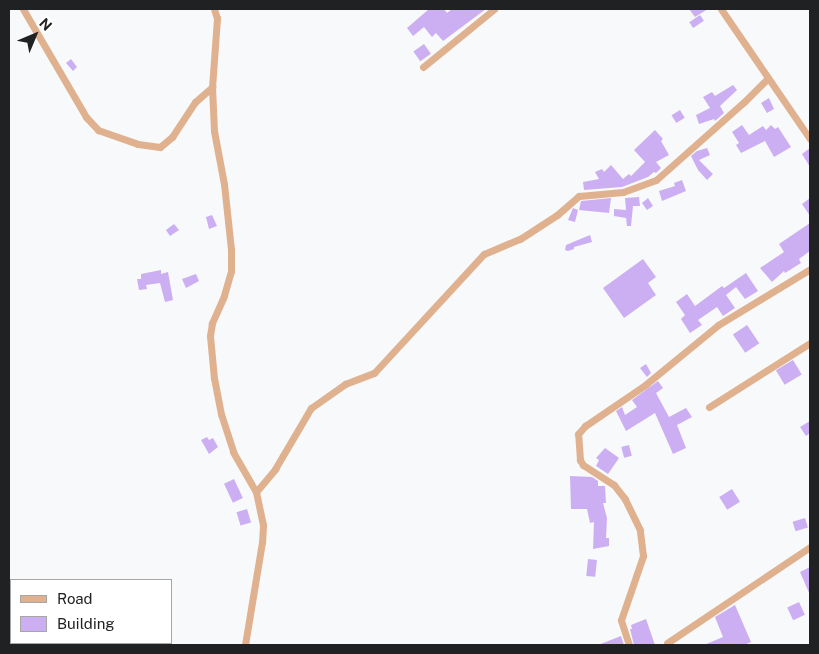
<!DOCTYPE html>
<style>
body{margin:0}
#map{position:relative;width:819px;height:654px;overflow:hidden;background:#f7f9fb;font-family:"Public Sans",sans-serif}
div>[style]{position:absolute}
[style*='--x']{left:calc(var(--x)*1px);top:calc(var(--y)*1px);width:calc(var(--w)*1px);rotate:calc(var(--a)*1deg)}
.building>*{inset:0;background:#ccaff3;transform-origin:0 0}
.minor>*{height:7px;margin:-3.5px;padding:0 3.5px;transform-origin:3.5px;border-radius:3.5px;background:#e0b18f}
span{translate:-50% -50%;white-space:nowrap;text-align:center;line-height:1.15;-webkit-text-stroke:4.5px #fff;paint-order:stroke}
.frame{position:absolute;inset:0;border:10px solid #202122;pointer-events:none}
.legend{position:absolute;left:10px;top:579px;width:162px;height:65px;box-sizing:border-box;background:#fff;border:1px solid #a6a6a7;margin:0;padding:6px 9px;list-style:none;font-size:15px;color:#202122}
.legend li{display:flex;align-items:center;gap:10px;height:25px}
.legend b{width:25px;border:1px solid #a6a6a7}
.north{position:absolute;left:10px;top:10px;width:50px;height:50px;-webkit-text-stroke:4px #fff;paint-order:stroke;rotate:45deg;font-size:14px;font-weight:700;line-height:20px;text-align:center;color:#202122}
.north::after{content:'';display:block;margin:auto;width:18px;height:22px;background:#202122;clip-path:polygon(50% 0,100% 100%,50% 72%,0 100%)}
</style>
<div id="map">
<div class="building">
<i style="clip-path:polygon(429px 9px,444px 9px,447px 13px,452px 9px,486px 9px,443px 41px,436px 33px,432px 37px,424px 27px,413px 36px,407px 28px)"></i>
<i style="clip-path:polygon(689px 9px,708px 9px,695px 17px)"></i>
<i style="left:700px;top:15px;width:7px;height:13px;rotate:56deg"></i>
<i style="left:424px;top:44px;width:12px;height:13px;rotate:55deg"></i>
<i style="clip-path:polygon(71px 59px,77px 67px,73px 71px,66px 63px)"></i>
<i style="clip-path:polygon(733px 85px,737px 90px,720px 106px,724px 113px,715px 121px,714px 119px,699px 124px,696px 115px,710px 108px,703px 97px,712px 92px,715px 96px)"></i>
<i style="clip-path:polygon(769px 98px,774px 109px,767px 113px,761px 103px)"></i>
<i style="left:680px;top:110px;width:9px;height:10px;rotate:58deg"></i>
<i style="clip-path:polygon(742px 125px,749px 135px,763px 126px,766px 130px,771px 125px,775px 129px,778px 127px,791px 147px,774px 157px,765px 141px,741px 153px,736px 145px,739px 143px,732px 132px)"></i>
<i style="clip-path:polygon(655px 130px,663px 139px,661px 141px,669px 155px,656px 162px,661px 168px,656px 173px,654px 172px,648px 177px,622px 187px,584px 190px,583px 182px,599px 179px,595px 172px,602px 169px,604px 172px,611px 165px,623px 179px,629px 174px,631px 176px,645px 162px,634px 150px)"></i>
<i style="clip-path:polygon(707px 148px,710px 155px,699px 160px,713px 174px,707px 180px,698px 170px,691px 156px,697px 151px)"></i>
<i style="clip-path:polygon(810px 148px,810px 167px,802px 154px)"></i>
<i style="clip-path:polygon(682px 180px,686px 191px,662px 201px,659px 191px,675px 186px,674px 183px)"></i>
<i style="clip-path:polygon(639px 197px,640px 206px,633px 206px,631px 226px,627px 226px,626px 218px,614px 216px,614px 209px,626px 210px,625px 198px)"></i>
<i style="clip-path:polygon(611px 198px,609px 213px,579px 210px,581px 201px)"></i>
<i style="clip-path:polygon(648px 198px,653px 206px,647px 210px,642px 203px)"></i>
<i style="clip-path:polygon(810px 198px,810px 216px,802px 204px)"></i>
<i style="clip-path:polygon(573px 208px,578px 210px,575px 222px,568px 220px)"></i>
<i style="clip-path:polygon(212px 215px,217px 226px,209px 229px,206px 217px)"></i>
<i style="clip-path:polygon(810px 223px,810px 251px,799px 259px,801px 263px,785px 273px,784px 271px,772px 282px,760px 268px,784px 252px,779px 244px)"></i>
<i style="clip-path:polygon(174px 224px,179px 230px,170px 236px,166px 230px)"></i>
<i style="clip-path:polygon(590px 235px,592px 242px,574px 247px,574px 249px,568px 251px,565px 250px,566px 245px)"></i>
<i style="clip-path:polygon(643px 259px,656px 277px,648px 283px,656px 295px,624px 318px,603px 288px)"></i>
<i style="clip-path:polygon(161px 270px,161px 274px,168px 272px,173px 300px,165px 302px,160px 283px,146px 285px,147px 289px,139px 290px,137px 279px,141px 279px,141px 274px)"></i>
<i style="clip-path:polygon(746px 273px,758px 291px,745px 299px,736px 287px,726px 295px,735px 308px,723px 316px,717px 307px,698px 320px,702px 325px,690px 333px,681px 319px,685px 315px,676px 302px,687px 294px,695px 306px,722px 286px,724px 288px)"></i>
<i style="clip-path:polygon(196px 274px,199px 281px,186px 288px,182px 279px)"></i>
<i style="left:747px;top:325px;width:22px;height:17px;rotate:56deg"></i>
<i style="left:793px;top:360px;width:17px;height:20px;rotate:59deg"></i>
<i style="clip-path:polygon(646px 364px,651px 373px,647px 377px,640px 368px)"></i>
<i style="clip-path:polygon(658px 381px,663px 388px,656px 393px,669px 417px,686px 408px,692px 417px,677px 425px,686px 448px,673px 454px,655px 413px,626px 431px,616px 411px,622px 407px,625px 415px,637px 407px,632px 400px)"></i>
<i style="clip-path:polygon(810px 421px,810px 433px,806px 436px,800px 427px)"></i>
<i style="clip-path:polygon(207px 437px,209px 440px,213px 438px,218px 447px,209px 454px,201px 440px)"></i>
<i style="left:629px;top:445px;width:11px;height:8px;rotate:75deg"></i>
<i style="clip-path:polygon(605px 448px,619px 458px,608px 474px,596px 466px,599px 460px,596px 458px)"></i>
<i style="clip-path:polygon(570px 476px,592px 477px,598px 481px,598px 486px,605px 486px,606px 503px,603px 503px,607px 518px,606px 538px,609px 538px,609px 546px,593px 549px,594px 522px,590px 523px,587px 509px,571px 509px)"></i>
<i style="left:234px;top:479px;width:21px;height:11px;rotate:65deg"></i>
<i style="left:732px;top:489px;width:15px;height:15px;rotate:58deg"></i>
<i style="left:247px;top:509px;width:14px;height:11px;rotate:73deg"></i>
<i style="left:805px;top:518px;width:10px;height:13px;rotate:73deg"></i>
<i style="left:588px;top:559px;width:9px;height:17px;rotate:6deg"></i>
<i style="clip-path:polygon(810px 567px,810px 595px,800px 572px)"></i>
<i style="left:799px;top:602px;width:14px;height:13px;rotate:65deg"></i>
<i style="clip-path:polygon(735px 605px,751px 642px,744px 645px,704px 645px,723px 637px,715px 617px)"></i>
<i style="clip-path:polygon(646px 619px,655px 645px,634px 645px,630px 629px,632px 629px,631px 625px)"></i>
<i style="clip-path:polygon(621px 636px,624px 645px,598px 645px)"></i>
</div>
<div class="minor">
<i style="--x:23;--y:9;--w:125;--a:59.7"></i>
<i style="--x:86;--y:117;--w:18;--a:47"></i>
<i style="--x:98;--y:130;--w:42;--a:19.3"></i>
<i style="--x:138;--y:144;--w:22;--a:8"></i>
<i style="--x:160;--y:147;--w:16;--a:-40"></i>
<i style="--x:172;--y:137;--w:42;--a:-56.7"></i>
<i style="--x:195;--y:102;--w:23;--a:-41"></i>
<i style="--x:214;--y:9;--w:9;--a:72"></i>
<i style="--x:217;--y:18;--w:69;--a:94.1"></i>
<i style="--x:212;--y:87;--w:44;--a:87.4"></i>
<i style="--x:214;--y:131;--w:54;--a:79.3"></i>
<i style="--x:224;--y:184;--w:65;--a:83.9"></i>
<i style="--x:231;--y:249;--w:22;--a:90"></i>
<i style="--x:231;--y:271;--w:26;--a:106"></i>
<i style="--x:224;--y:296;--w:30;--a:114"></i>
<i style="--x:212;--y:323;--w:13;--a:99"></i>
<i style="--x:210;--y:336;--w:42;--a:84.6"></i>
<i style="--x:214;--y:378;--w:37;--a:79"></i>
<i style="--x:221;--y:414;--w:40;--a:72"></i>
<i style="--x:233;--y:452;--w:46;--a:60.1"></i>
<i style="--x:256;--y:492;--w:34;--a:78"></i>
<i style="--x:263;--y:525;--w:17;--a:93"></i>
<i style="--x:262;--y:542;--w:104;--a:99.4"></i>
<i style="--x:721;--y:9;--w:158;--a:55.6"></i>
<i style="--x:423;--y:67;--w:92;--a:-39.2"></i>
<i style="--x:709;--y:407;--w:120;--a:-32.4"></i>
<i style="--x:256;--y:492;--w:30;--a:-50"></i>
<i style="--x:275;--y:469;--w:71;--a:-59.5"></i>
<i style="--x:311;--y:408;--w:42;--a:-35.2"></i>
<i style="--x:345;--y:384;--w:31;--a:-21"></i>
<i style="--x:374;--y:373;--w:162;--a:-47.3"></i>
<i style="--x:484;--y:254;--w:39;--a:-23"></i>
<i style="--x:520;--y:239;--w:44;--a:-33"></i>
<i style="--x:557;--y:215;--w:29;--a:-41"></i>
<i style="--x:579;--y:196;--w:44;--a:-5.2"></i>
<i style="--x:623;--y:192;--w:35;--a:-20"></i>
<i style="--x:656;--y:180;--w:118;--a:-41.6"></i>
<i style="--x:744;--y:102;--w:34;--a:-45"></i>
<i style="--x:667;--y:643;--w:172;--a:-33.9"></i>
<i style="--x:629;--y:645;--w:26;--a:-108"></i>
<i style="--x:621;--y:620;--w:68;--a:-71"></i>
<i style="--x:643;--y:556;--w:26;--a:-97"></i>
<i style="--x:640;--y:530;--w:34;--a:-116"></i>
<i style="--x:625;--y:499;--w:18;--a:-128"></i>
<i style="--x:614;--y:485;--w:37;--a:-147"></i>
<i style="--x:583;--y:465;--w:6;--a:-121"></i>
<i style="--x:580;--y:460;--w:26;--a:-94"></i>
<i style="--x:578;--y:434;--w:11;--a:-49"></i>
<i style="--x:585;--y:426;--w:73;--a:-34.3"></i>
<i style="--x:645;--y:385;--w:94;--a:-39.4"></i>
<i style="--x:718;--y:325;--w:108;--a:-31.3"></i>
</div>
<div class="frame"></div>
<ul class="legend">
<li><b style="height:6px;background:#e0b18f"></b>Road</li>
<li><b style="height:14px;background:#ccaff3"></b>Building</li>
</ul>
<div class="north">N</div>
</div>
